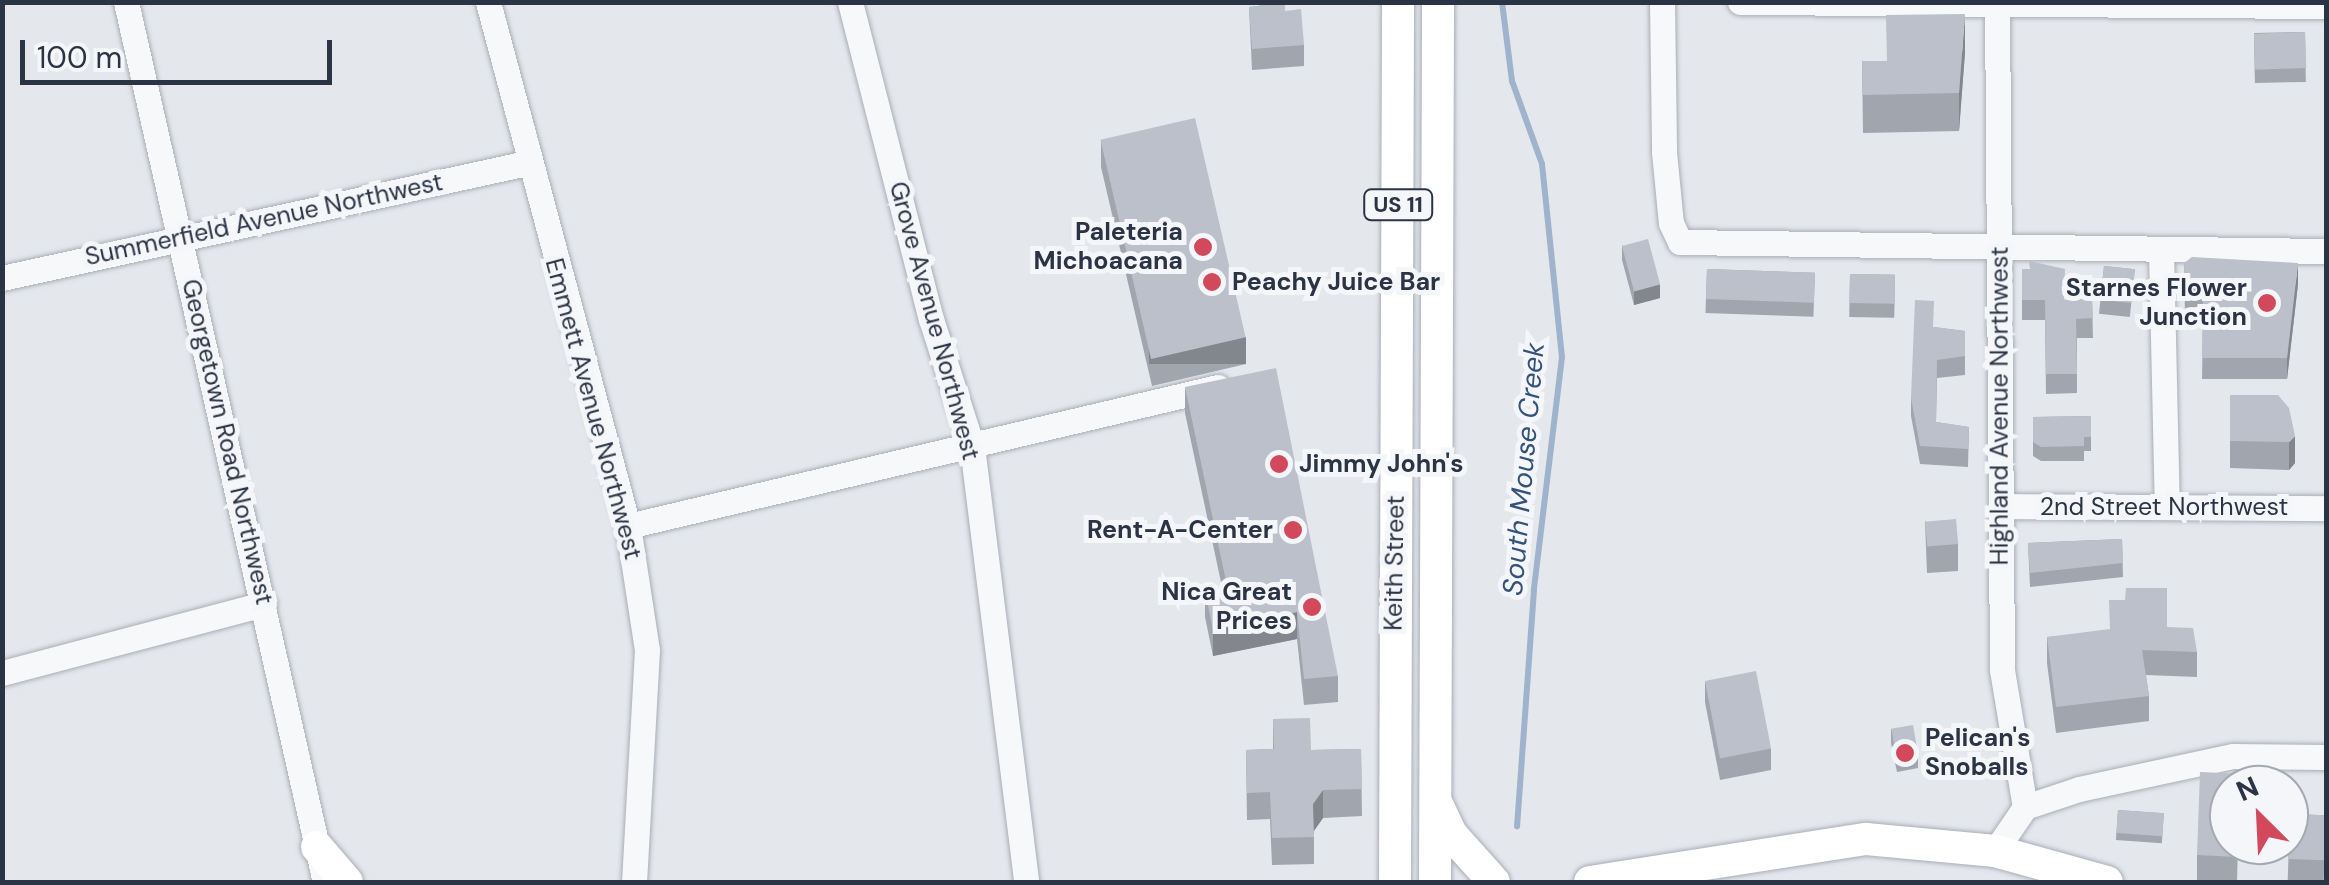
<!DOCTYPE html>
<style>
body{margin:0}
#map{position:relative;width:2329px;height:885px;overflow:hidden;background:#e4e7ec;font-family:"DM Sans",sans-serif}
div>[style]{position:absolute}
[style*='--x']{left:calc(var(--x)*1px);top:calc(var(--y)*1px);width:calc(var(--w)*1px);rotate:calc(var(--a)*1deg)}
.stream>*{height:6px;margin:-3px;padding:0 3px;transform-origin:3px;border-radius:3px;background:#9fb4cc}
.roads{filter:drop-shadow(0 0 2px #a9aeb7) drop-shadow(0 0 2px #a9aeb7)}
.minor>*{height:25px;margin:-12.5px;padding:0 12.5px;transform-origin:12.5px;border-radius:12.5px;background:#f7f8fa}
.major>*{height:32px;margin:-16px;padding:0 16px;transform-origin:16px;border-radius:16px;background:#fff}
.wall>*{inset:0;background:#a1a5ae;transform-origin:0 0}
.shaded-wall>*{inset:0;background:#83868d;transform-origin:0 0}
.building>*{inset:0;background:#bbc0ca;transform-origin:0 0}
.dots>*{width:28px;height:28px;translate:-50% -50%;box-sizing:border-box;border:5px solid #f4f6f9;border-radius:50%}
span{translate:-50% -50%;white-space:nowrap;text-align:center;line-height:1.15;-webkit-text-stroke:10px #f4f6f9;paint-order:stroke}
.shield-label span{padding:2px 8px;background:#f4f6f9;border:2px solid;border-radius:8px;-webkit-text-stroke-width:0}
.shield-label{font-size:22px;color:#2b3445;font-weight:700}
.street-label{font-size:25px;color:#2b3445}
.poi-label{font-size:25px;color:#2b3445;font-weight:700}
.right{translate:-100% -50%;text-align:right}
.left{translate:0 -50%;text-align:left}
.water-label{font-size:28px;color:#34527a;font-style:italic}
.frame{position:absolute;inset:0;border:5px solid #2b3445;pointer-events:none}
.north{position:absolute;left:2209px;top:765px;width:100px;height:100px;box-sizing:border-box;background:#f4f6f9;border:2px solid #a4a8b1;border-radius:50%;rotate:336deg;font-size:28px;font-weight:700;line-height:40px;text-align:center;color:#2b3445}
.north::after{content:'';display:block;margin:auto;width:35px;height:45px;background:#d1495b;clip-path:polygon(50% 0,100% 100%,50% 72%,0 100%)}
.scale{position:absolute;left:20px;top:40px;width:312px;height:45px;box-sizing:border-box;border:5px solid #2b3445;border-top:0;padding-left:12px;font-size:30px;line-height:35px;white-space:nowrap;color:#2b3445;-webkit-text-stroke:8px #f4f6f9;paint-order:stroke}
</style>
<div id="map">
<div class="stream">
<i style="--x:1502;--y:2;--w:80;--a:82.8"></i>
<i style="--x:1512;--y:81;--w:88;--a:70.1"></i>
<i style="--x:1542;--y:164;--w:194;--a:84.1"></i>
<i style="--x:1562;--y:357;--w:235;--a:96.9"></i>
<i style="--x:1534;--y:590;--w:237;--a:94.1"></i>
</div>
<div class="roads">
<div class="minor">
<i style="--x:126;--y:2;--w:902;--a:77.26"></i>
<i style="--x:488;--y:2;--w:542;--a:75.04"></i>
<i style="--x:628;--y:526;--w:125;--a:81.3"></i>
<i style="--x:647;--y:650;--w:232;--a:93.2"></i>
<i style="--x:850;--y:2;--w:327;--a:75.7"></i>
<i style="--x:931;--y:319;--w:133;--a:72.1"></i>
<i style="--x:972;--y:446;--w:439;--a:82.9"></i>
<i style="--x:1662;--y:2;--w:150;--a:89.2"></i>
<i style="--x:1664;--y:152;--w:71;--a:84.4"></i>
<i style="--x:1671;--y:223;--w:21;--a:65"></i>
<i style="--x:1680;--y:242;--w:646;--a:0.8"></i>
<i style="--x:1740;--y:2;--w:586;--a:0.39"></i>
<i style="--x:1997;--y:2;--w:668;--a:89.57"></i>
<i style="--x:2002;--y:670;--w:139;--a:80.5"></i>
<i style="--x:2161;--y:250;--w:256;--a:88.7"></i>
<i style="--x:2;--y:278;--w:537;--a:-12.36"></i>
<i style="--x:2001;--y:506;--w:325;--a:0.4"></i>
<i style="--x:628;--y:526;--w:606;--a:-13.26"></i>
<i style="--x:2;--y:673;--w:271;--a:-14.8"></i>
<i style="--x:1995;--y:851;--w:53;--a:-55.7"></i>
<i style="--x:2025;--y:807;--w:57;--a:-18.4"></i>
<i style="--x:2079;--y:789;--w:157;--a:-12.1"></i>
<i style="--x:2233;--y:756;--w:93;--a:0.6"></i>
</div>
<div class="major">
<i style="--x:1438;--y:806;--w:31;--a:65"></i>
<i style="--x:1451;--y:834;--w:64;--a:48.1"></i>
<i style="--x:317;--y:847;--w:46;--a:49.4"></i>
<i style="--x:1395;--y:882;--w:880;--a:-89.8"></i>
<i style="--x:1435;--y:882;--w:880;--a:-89.8"></i>
<i style="--x:1590;--y:882;--w:279;--a:-8.9"></i>
<i style="--x:1866;--y:839;--w:130;--a:5.3"></i>
<i style="--x:1995;--y:851;--w:116;--a:15.5"></i>
</div>
</div>
<div class="wall">
<i style="clip-path:polygon(1259px 6px,1285px 11px,1304px 45px,1304px 66px,1252px 70px,1249px 7px)"></i>
<i style="left:2305px;top:32px;width:50px;height:51px;rotate:89deg"></i>
<i style="clip-path:polygon(1965px 52px,1959px 131px,1863px 133px,1862px 61px,1887px 61px)"></i>
<i style="clip-path:polygon(1101px 140px,1246px 364px,1152px 386px,1101px 167px)"></i>
<i style="clip-path:polygon(1622px 245px,1660px 298px,1634px 305px,1622px 260px)"></i>
<i style="clip-path:polygon(2184px 263px,2298px 284px,2287px 379px,2202px 379px,2203px 316px,2185px 316px)"></i>
<i style="left:2104px;top:266px;width:31px;height:48px;rotate:6deg"></i>
<i style="left:1707px;top:269px;width:108px;height:44px;rotate:2deg"></i>
<i style="clip-path:polygon(2022px 269px,2065px 300px,2092px 299px,2093px 338px,2077px 338px,2077px 393px,2046px 394px,2045px 320px,2022px 320px)"></i>
<i style="left:1850px;top:274px;width:45px;height:43px;rotate:1deg"></i>
<i style="clip-path:polygon(1934px 327px,1965px 331px,1965px 375px,1937px 378px,1936px 422px,1969px 427px,1968px 467px,1920px 464px,1911px 416px,1911px 398px)"></i>
<i style="clip-path:polygon(1185px 387px,1338px 676px,1338px 702px,1304px 705px,1297px 639px,1213px 656px,1205px 617px,1205px 591px,1222px 587px,1185px 413px)"></i>
<i style="clip-path:polygon(2230px 395px,2278px 395px,2295px 463px,2289px 470px,2230px 468px)"></i>
<i style="clip-path:polygon(2091px 416px,2091px 451px,2084px 451px,2084px 461px,2041px 461px,2033px 456px,2033px 417px)"></i>
<i style="clip-path:polygon(1925px 521px,1958px 544px,1958px 571px,1927px 573px)"></i>
<i style="clip-path:polygon(2122px 539px,2123px 577px,2030px 587px,2028px 543px)"></i>
<i style="clip-path:polygon(2167px 627px,2197px 652px,2197px 677px,2146px 675px,2149px 696px,2149px 721px,2056px 733px,2047px 663px,2047px 637px)"></i>
<i style="clip-path:polygon(1705px 681px,1771px 749px,1771px 770px,1720px 780px,1705px 702px)"></i>
<i style="clip-path:polygon(1273px 719px,1311px 750px,1361px 749px,1362px 816px,1323px 818px,1314px 831px,1314px 864px,1272px 865px,1270px 819px,1247px 820px,1246px 750px,1273px 749px)"></i>
<i style="clip-path:polygon(1891px 729px,1918px 754px,1918px 768px,1897px 772px,1891px 743px)"></i>
<i style="clip-path:polygon(2229px 785px,2229px 845px,2238px 845px,2237px 882px,2197px 882px,2197px 855px)"></i>
<i style="left:2118px;top:810px;width:46px;height:30px;rotate:4deg"></i>
<i style="left:2290px;top:814px;width:36px;height:68px;rotate:2deg"></i>
</div>
<div class="shaded-wall">
<i style="clip-path:polygon(1965px 14px,1965px 52px,1959px 131px,1959px 93px)"></i>
<i style="clip-path:polygon(2298px 263px,2298px 284px,2287px 379px,2287px 358px)"></i>
<i style="clip-path:polygon(1660px 284px,1660px 298px,1634px 305px,1634px 290px)"></i>
<i style="left:1246px;top:337px;width:27px;height:97px;rotate:90deg"></i>
<i style="clip-path:polygon(2295px 436px,2295px 463px,2289px 470px,2289px 442px)"></i>
<i style="clip-path:polygon(1297px 612px,1297px 639px,1213px 656px,1213px 630px)"></i>
<i style="clip-path:polygon(1323px 790px,1323px 818px,1313px 832px,1313px 804px)"></i>
</div>
<div class="building">
<i style="clip-path:polygon(1259px 2px,1285px 2px,1285px 11px,1301px 9px,1304px 45px,1252px 49px,1249px 7px,1259px 6px)"></i>
<i style="clip-path:polygon(1965px 14px,1959px 93px,1863px 95px,1862px 61px,1887px 61px,1886px 15px)"></i>
<i style="left:2305px;top:32px;width:36px;height:51px;rotate:88deg"></i>
<i style="left:1195px;top:118px;width:225px;height:97px;rotate:77deg"></i>
<i style="left:1648px;top:239px;width:47px;height:27px;rotate:75deg"></i>
<i style="clip-path:polygon(2192px 257px,2298px 263px,2287px 358px,2202px 358px,2203px 296px,2185px 296px,2184px 263px)"></i>
<i style="clip-path:polygon(2029px 261px,2065px 269px,2064px 300px,2092px 299px,2093px 318px,2076px 319px,2077px 374px,2046px 374px,2045px 300px,2022px 300px,2022px 269px,2030px 269px)"></i>
<i style="left:2104px;top:266px;width:31px;height:34px;rotate:6deg"></i>
<i style="left:1707px;top:269px;width:108px;height:30px;rotate:2deg"></i>
<i style="left:1850px;top:274px;width:45px;height:29px;rotate:1deg"></i>
<i style="clip-path:polygon(1915px 300px,1934px 301px,1933px 327px,1965px 331px,1965px 356px,1937px 360px,1936px 422px,1969px 427px,1968px 449px,1920px 446px,1911px 398px)"></i>
<i style="clip-path:polygon(1276px 368px,1338px 676px,1304px 679px,1297px 612px,1213px 630px,1205px 591px,1227px 586px,1185px 387px)"></i>
<i style="clip-path:polygon(2230px 395px,2278px 395px,2289px 408px,2295px 436px,2289px 442px,2230px 441px)"></i>
<i style="clip-path:polygon(2091px 416px,2091px 437px,2084px 437px,2084px 446px,2041px 447px,2033px 442px,2033px 417px)"></i>
<i style="left:1956px;top:519px;width:25px;height:31px;rotate:85deg"></i>
<i style="clip-path:polygon(2122px 539px,2123px 563px,2030px 573px,2028px 543px)"></i>
<i style="clip-path:polygon(2126px 588px,2167px 588px,2167px 627px,2193px 628px,2197px 652px,2142px 650px,2149px 696px,2056px 707px,2047px 637px,2110px 629px,2109px 600px,2125px 600px)"></i>
<i style="left:1756px;top:671px;width:79px;height:52px;rotate:79deg"></i>
<i style="clip-path:polygon(1310px 718px,1311px 750px,1361px 749px,1362px 789px,1323px 790px,1313px 804px,1314px 837px,1272px 838px,1270px 792px,1247px 793px,1246px 750px,1274px 749px,1273px 719px)"></i>
<i style="left:1913px;top:725px;width:29px;height:22px;rotate:80deg"></i>
<i style="clip-path:polygon(2200px 772px,2247px 774px,2247px 785px,2229px 785px,2229px 845px,2237px 845px,2237px 857px,2197px 855px)"></i>
<i style="left:2118px;top:810px;width:46px;height:23px;rotate:4deg"></i>
<i style="left:2290px;top:814px;width:36px;height:45px;rotate:2deg"></i>
</div>
<div class="dots">
<i style="left:1203px;top:247px;background:#d1495b"></i>
<i style="left:1212px;top:282px;background:#d1495b"></i>
<i style="left:2267px;top:303px;background:#d1495b"></i>
<i style="left:1279px;top:464px;background:#d1495b"></i>
<i style="left:1293px;top:530px;background:#d1495b"></i>
<i style="left:1312px;top:607px;background:#d1495b"></i>
<i style="left:1905px;top:753px;background:#d1495b"></i>
</div>
<div class="shield-label">
<span style="left:1398px;top:205px">US 11</span>
</div>
<div class="street-label">
<span style="left:264px;top:220px;rotate:-12deg">Summerfield Avenue Northwest</span>
<span style="left:934px;top:321px;rotate:75deg">Grove Avenue Northwest</span>
<span style="left:2000px;top:406px;rotate:-90deg">Highland Avenue Northwest</span>
<span style="left:593px;top:409px;rotate:75deg">Emmett Avenue Northwest</span>
<span style="left:227px;top:442px;rotate:77deg">Georgetown Road Northwest</span>
<span style="left:2164px;top:507px">2nd Street Northwest</span>
<span style="left:1395px;top:563px;rotate:-89deg">Keith Street</span>
</div>
<div class="poi-label">
<span class="right" style="left:1183px;top:247px">Paleteria<br>Michoacana</span>
<span class="left" style="left:1232px;top:282px">Peachy Juice Bar</span>
<span class="right" style="left:2247px;top:303px">Starnes Flower<br>Junction</span>
<span class="left" style="left:1299px;top:464px">Jimmy John's</span>
<span class="right" style="left:1273px;top:530px">Rent-A-Center</span>
<span class="right" style="left:1292px;top:607px">Nica Great<br>Prices</span>
<span class="left" style="left:1925px;top:753px">Pelican's<br>Snoballs</span>
</div>
<div class="water-label">
<span style="left:1524px;top:469px;rotate:-85deg">South Mouse Creek</span>
</div>
<div class="frame"></div>
<div class="north">N</div>
<div class="scale">100 m</div>
</div>
